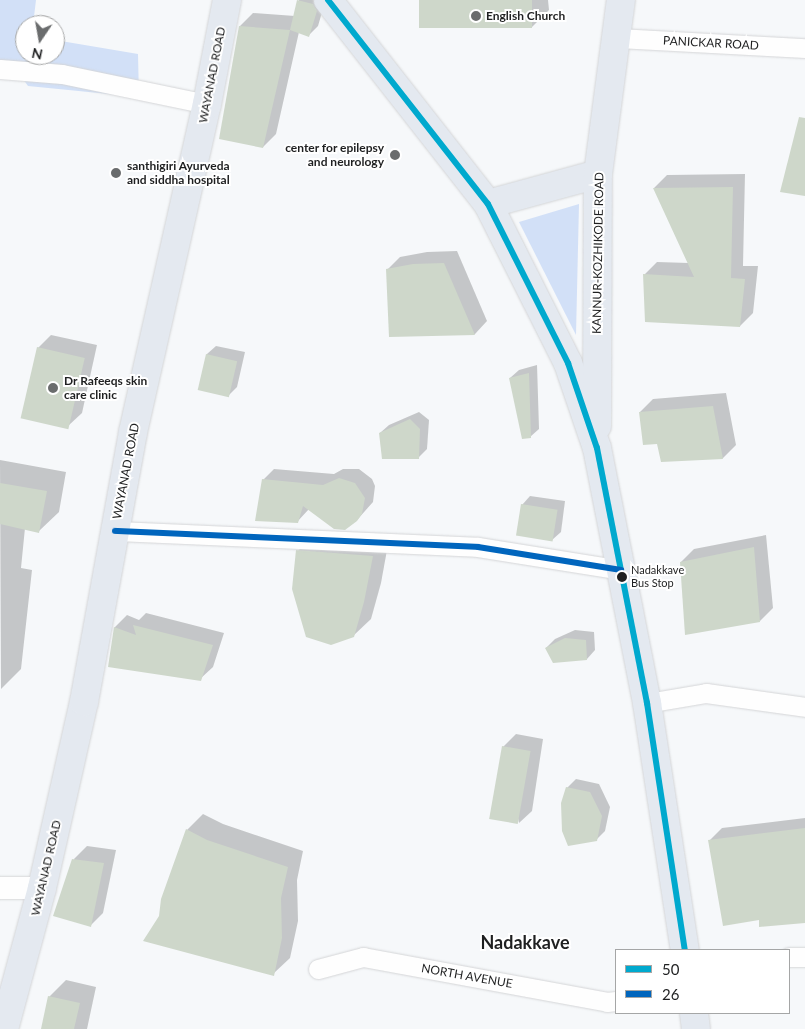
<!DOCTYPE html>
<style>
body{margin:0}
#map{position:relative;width:805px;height:1029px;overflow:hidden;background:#f6f8fa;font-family:Lato,sans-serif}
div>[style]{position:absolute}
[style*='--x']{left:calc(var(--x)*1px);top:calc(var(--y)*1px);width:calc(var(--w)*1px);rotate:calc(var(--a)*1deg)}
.green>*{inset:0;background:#d2e0f7}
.shadow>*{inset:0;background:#0003}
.building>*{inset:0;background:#ced7ca;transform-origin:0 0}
.roads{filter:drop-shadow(0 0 1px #d4d5d7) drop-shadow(0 0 1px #d4d5d7)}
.minor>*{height:19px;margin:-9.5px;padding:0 9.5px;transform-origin:9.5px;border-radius:9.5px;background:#fefefe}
.tertiary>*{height:22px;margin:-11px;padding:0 11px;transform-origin:11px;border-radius:11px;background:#fefefe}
.primary>*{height:28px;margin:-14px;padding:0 14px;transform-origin:14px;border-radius:14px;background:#e4e9f0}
.bus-1>*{height:6px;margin:-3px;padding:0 3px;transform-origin:3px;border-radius:3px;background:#00a9ce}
.bus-2>*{height:6px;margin:-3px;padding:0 3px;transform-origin:3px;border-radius:3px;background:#0065bd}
.dots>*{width:14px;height:14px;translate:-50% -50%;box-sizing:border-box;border:2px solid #fff;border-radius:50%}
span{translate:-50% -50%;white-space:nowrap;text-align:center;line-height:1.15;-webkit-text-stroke:4px #fff;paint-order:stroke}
.bus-label{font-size:11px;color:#1f2021}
.left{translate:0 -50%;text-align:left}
.poi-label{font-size:12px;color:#1f2021;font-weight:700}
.right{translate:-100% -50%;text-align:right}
.street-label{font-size:12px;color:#1f2021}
.district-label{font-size:18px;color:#1f2021;font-weight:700}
.legend{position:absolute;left:615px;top:949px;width:175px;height:65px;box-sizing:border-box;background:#fff;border:1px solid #a5a6a6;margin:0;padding:6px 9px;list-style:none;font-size:15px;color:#1f2021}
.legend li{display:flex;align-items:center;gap:10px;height:25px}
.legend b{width:25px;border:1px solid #a5a6a6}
.north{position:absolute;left:15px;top:15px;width:50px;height:50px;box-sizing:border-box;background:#fff;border:1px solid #a5a6a6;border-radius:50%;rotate:192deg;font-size:14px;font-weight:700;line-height:20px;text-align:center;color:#1f2021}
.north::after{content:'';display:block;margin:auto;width:18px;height:22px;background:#6a6c6d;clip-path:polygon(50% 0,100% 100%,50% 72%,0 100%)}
</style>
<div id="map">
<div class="green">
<i style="clip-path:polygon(0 0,36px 0,33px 25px,25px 25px,25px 55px,55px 55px,55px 40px,138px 54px,139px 97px,28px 86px,12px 64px,0 60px)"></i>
<i style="clip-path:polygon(579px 204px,576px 335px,519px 222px)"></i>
</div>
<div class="shadow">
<i style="clip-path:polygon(299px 0,324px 0,325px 2px,318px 26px,309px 35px,299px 32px,276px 134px,263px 147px,240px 26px,253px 13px,295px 16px)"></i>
<i style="clip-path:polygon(423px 0,548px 0,549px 10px,532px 27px,420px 3px)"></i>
<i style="clip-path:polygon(745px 174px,743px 266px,758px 266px,753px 313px,740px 326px,644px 275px,657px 262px,689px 263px,654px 188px,667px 175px)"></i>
<i style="clip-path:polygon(457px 251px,487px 321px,475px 334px,390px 336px,387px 270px,400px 257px,427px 252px)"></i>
<i style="clip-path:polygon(51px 335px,97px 345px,82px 413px,68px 426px,38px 348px)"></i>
<i style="clip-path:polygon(216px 346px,245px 352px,237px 387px,228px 396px,199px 389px,207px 354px)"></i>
<i style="clip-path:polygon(537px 365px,539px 429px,530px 437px,510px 378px,519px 370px)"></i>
<i style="clip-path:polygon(726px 393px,736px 445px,723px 458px,662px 460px,658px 443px,640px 412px,653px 399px)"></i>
<i style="clip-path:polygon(419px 412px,429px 420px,427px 449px,418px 458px,380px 433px,389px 425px)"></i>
<i style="clip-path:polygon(0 460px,66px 472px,59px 512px,39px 531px,25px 528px,21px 568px,32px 570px,21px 669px,1px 689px)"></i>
<i style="clip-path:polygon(274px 469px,334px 474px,343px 469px,359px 469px,372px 479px,375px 486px,373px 502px,357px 520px,309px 509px,297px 522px,263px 480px)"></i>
<i style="clip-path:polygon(530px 496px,565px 501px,561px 532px,552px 540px,522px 505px)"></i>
<i style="clip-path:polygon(315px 534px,389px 539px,381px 583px,371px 619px,353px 636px,298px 551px)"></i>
<i style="clip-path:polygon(766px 535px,773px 608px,760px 621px,681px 562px,694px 549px)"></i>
<i style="clip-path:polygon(146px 613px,224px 633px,213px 667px,200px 679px,109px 666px,115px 627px,127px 615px,139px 620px)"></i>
<i style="clip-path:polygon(575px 630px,594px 632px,595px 650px,587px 659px,546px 648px,555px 639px)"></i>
<i style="clip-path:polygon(516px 734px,543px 739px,532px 811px,519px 823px,503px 747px)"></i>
<i style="clip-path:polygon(576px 779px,599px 784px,610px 807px,605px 831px,596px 840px,567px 788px)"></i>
<i style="clip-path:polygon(203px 814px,223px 824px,303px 851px,297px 880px,298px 921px,290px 958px,273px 974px,161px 917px,187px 830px)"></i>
<i style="clip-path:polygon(805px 818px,805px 921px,760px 919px,709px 841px,722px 828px)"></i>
<i style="clip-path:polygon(87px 846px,116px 850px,103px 913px,90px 926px,74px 859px)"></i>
<i style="clip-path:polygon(66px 980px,96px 987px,87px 1029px,42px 1029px,49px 997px)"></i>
</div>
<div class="building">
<i style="clip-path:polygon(297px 0,313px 4px,317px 11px,309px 37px,290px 30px)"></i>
<i style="left:532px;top:0;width:28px;height:113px;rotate:90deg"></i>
<i style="clip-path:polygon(239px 26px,290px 30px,263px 148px,219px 139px)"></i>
<i style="clip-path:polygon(799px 117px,805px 118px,805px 196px,780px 192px)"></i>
<i style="clip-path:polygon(733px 187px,731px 278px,745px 279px,740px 327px,645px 322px,643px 274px,694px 277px,653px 188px)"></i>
<i style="clip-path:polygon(444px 263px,475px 335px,389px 337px,386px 269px,413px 264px)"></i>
<i style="left:37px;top:347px;width:49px;height:73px;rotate:13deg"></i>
<i style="left:206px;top:354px;width:32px;height:37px;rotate:13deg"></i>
<i style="clip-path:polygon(529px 373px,531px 438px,522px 439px,509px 378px)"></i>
<i style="clip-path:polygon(713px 406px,723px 459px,661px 462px,657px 444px,643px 445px,639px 412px)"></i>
<i style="clip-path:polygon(410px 419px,420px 429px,419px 459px,382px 459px,379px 433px)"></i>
<i style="clip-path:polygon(339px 478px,355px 483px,365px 498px,362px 514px,357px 521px,345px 530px,334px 529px,303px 506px,298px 523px,255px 521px,262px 479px,323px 485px)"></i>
<i style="clip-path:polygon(0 483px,47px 491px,39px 533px,0 524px)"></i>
<i style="left:521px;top:504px;width:37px;height:32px;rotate:9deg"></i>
<i style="clip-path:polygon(754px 547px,760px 622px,685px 635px,680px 562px)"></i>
<i style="clip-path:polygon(296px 550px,373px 556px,364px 602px,354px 637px,331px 645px,306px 637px,292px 589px)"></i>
<i style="clip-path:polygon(133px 625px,213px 645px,201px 681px,108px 667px,114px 627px,136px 635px)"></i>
<i style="clip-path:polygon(565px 638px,586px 640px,587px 660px,553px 663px,545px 648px)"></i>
<i style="left:502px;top:746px;width:29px;height:74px;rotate:10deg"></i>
<i style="clip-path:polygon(566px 787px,590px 792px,602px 816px,597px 841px,568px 846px,562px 831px,561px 803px)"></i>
<i style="clip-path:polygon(805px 828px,805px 923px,759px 927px,759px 920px,723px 926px,708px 840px)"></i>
<i style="clip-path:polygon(186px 829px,207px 840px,288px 867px,281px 898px,282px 938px,274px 976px,143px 941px,159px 916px,161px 899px)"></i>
<i style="clip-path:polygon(72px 859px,104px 863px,91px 927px,53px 916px)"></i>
<i style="clip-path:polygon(48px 996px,80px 1003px,74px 1029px,41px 1029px)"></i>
</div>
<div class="roads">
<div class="minor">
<i style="--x:618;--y:38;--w:187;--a:3.1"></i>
<i style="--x:0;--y:69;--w:62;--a:4.6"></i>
<i style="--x:62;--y:74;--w:148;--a:11.7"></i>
<i style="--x:115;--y:531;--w:363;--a:2.5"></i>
<i style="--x:478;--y:547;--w:145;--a:9.1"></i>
<i style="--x:647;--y:703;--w:60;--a:-9.6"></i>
<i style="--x:706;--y:693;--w:100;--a:8"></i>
<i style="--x:789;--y:957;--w:16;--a:0"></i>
<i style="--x:318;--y:969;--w:47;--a:-14.9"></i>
<i style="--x:363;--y:957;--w:248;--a:10.4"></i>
<i style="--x:607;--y:1002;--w:9;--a:-6"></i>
</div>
<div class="tertiary">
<i style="--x:0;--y:888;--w:42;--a:0"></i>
</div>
<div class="primary">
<i style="--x:328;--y:0;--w:259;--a:51.9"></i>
<i style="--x:488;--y:204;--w:178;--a:63.3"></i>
<i style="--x:568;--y:363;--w:90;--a:71.2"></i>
<i style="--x:597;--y:448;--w:260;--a:78.9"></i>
<i style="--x:647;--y:703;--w:250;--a:81.3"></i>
<i style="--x:488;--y:204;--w:114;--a:-15.3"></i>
<i style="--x:597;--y:426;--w:252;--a:-89.8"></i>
<i style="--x:598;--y:174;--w:176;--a:-82.5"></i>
<i style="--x:694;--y:1013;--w:16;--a:83"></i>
<i style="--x:4;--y:1029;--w:146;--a:-74.9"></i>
<i style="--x:42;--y:888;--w:191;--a:-77.3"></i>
<i style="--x:84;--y:702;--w:274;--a:-79.7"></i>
<i style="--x:133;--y:432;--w:336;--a:-77.3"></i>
<i style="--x:207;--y:104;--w:106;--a:-79.1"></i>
</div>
</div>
<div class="bus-1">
<i style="--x:328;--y:0;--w:259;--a:51.9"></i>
<i style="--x:488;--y:204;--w:178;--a:63.3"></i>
<i style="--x:568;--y:363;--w:90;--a:71.2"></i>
<i style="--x:597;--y:448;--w:260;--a:78.9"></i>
<i style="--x:647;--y:703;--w:250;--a:81.3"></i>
</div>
<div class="bus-2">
<i style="--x:115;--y:531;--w:363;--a:2.5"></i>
<i style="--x:478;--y:547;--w:145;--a:9.1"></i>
</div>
<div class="dots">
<i style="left:476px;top:16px;background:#6a6c6d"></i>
<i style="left:395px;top:155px;background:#6a6c6d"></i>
<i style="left:116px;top:173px;background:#6a6c6d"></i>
<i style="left:53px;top:388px;background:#6a6c6d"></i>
<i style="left:622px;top:577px;background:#1f2021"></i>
</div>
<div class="bus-label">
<span class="left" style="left:631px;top:577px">Nadakkave<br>Bus Stop</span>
</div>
<div class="poi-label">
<span class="left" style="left:486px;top:16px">English Church</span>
<span class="right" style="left:384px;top:155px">center for epilepsy<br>and neurology</span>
<span class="left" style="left:127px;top:173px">santhigiri Ayurveda<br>and siddha hospital</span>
<span class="left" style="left:64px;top:388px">Dr Rafeeqs skin<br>care clinic</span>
</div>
<div class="street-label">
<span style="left:711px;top:43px;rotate:3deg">PANICKAR ROAD</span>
<span style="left:212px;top:75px;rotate:-79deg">WAYANAD ROAD</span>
<span style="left:598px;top:253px;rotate:-89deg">KANNUR-KOZHIKODE ROAD</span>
<span style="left:126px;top:471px;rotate:-79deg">WAYANAD ROAD</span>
<span style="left:46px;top:868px;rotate:-77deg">WAYANAD ROAD</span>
<span style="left:467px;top:976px;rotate:10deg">NORTH AVENUE</span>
</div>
<div class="district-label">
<span style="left:525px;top:942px">Nadakkave</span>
</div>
<ul class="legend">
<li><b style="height:6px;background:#00a9ce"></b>50</li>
<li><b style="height:6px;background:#0065bd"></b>26</li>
</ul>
<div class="north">N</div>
</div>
